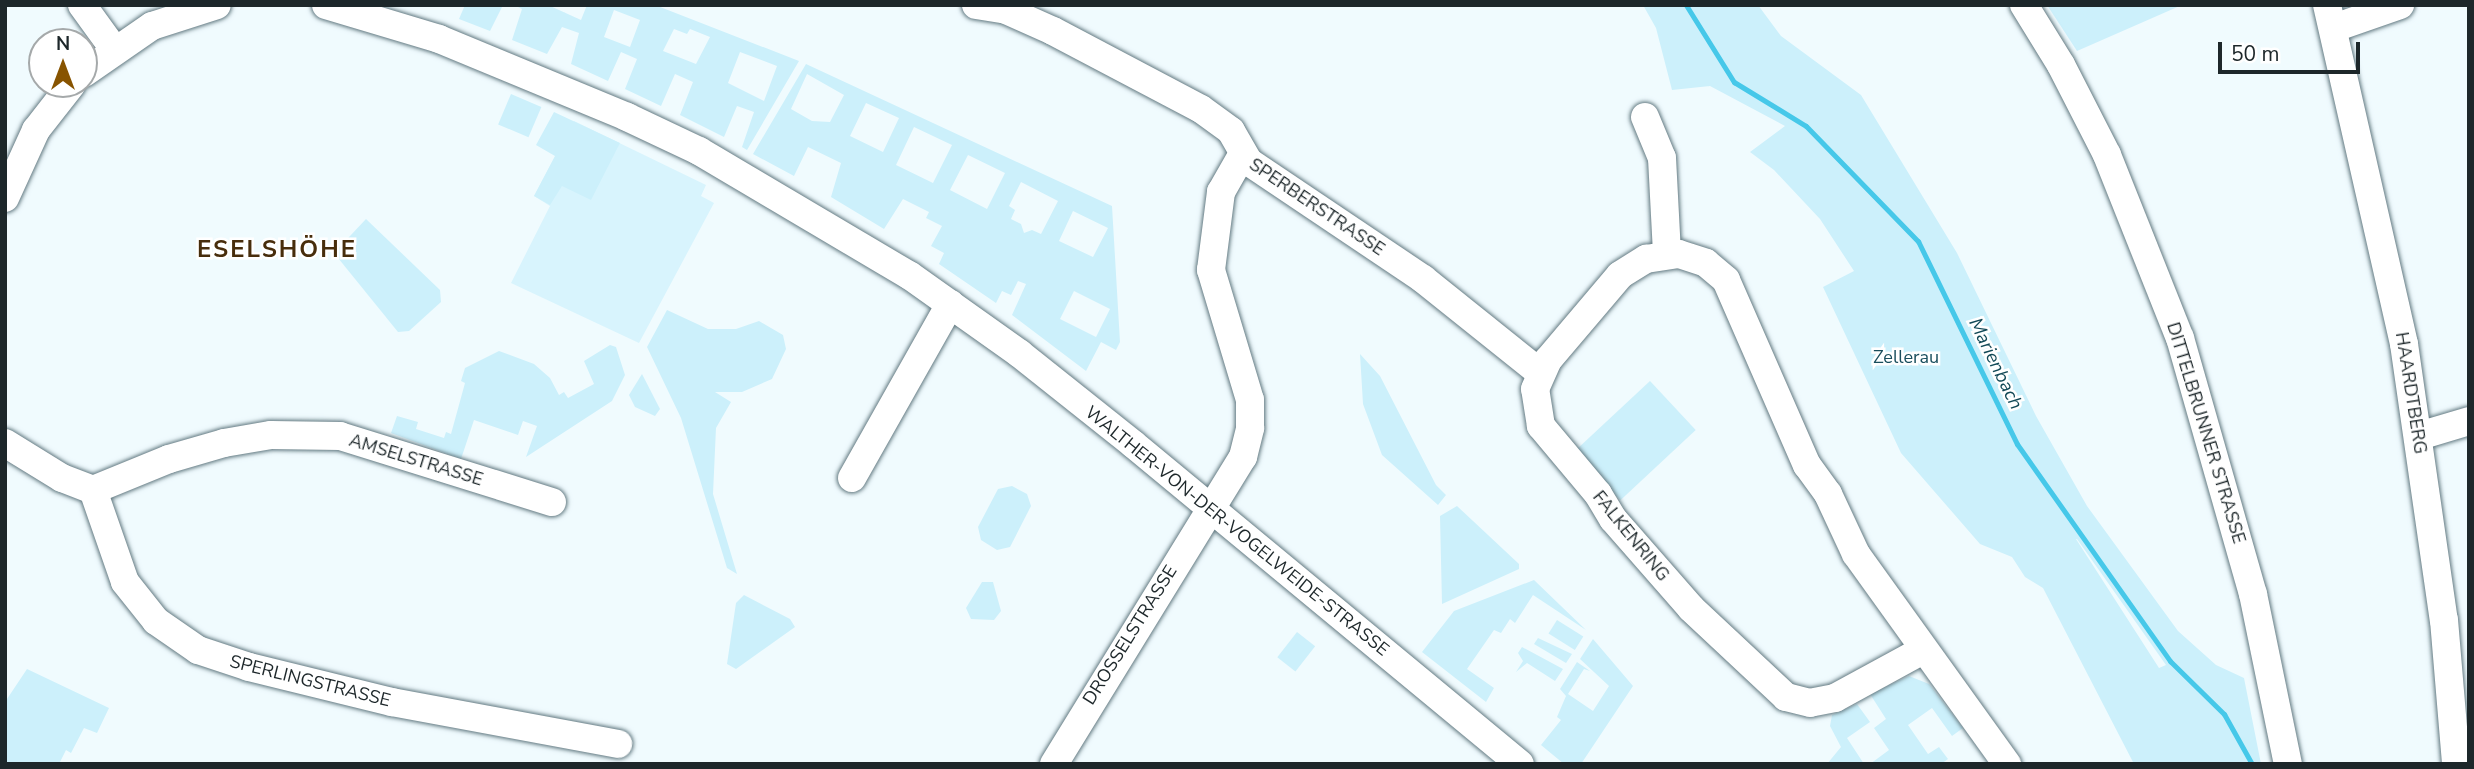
<!DOCTYPE html>
<meta charset="utf-8">
<style>
body{margin:0}
#map{position:relative;width:2474px;height:769px;overflow:hidden;background:#f0fbfe;font-family:"Nunito Sans",sans-serif}
div>[style]{position:absolute}
[style*='--x']{left:calc(var(--x)*1px);top:calc(var(--y)*1px);width:calc(var(--w)*1px);rotate:calc(var(--a)*1deg)}
.built>*{inset:0;background:#d8f4fd}
.green>*{inset:0;background:#ccf0fb;transform-origin:0 0}
.stream>*{height:5px;margin:-2.5px;padding:0 2.5px;transform-origin:2.5px;border-radius:2.5px;background:#46c8e9}
.roads{filter:drop-shadow(0 0 2px #637a82) drop-shadow(0 0 2px #637a82)}
.minor>*{height:28px;margin:-14px;padding:0 14px;transform-origin:14px;border-radius:14px;background:#fff}
span{translate:-50% -50%;white-space:nowrap;text-align:center;line-height:1.15;-webkit-text-stroke:5px #fff;paint-order:stroke}
.street-label{font-size:18px;color:#1d272a}
.park-label{font-size:18px;color:#194e5d}
.water-label{font-size:19px;color:#124957;font-style:italic}
.district-label{font-size:24px;color:#472d0c;font-weight:700;letter-spacing:2px}
.frame{position:absolute;inset:0;border:7px solid #1d272a;pointer-events:none}
.north{position:absolute;left:28px;top:28px;width:70px;height:70px;box-sizing:border-box;background:#fff;border:2px solid #a5a9aa;border-radius:50%;rotate:0deg;font-size:19px;font-weight:700;line-height:28px;text-align:center;color:#1d272a}
.north::after{content:'';display:block;margin:auto;width:24px;height:32px;background:#885400;clip-path:polygon(50% 0,100% 100%,50% 72%,0 100%)}
.scale{position:absolute;left:2218px;top:42px;width:142px;height:32px;box-sizing:border-box;border:4px solid #1d272a;border-top:0;padding-left:9px;font-size:21px;line-height:24px;white-space:nowrap;color:#1d272a;-webkit-text-stroke:5px #fff;paint-order:stroke}
</style>
<div id="map">
<div class="built">
<i style="clip-path:polygon(574px 121px,706px 185px,701px 196px,714px 203px,639px 343px,511px 283px,550px 206px,534px 196px)"></i>
</div>
<div class="green">
<i style="clip-path:polygon(465px 5px,503px 5px,490px 31px,459px 19px)"></i>
<i style="clip-path:polygon(evenodd,514px 5px,548px 5px,581px 20px,587px 5px,655px 5px,799px 61px,747px 150px,742px 147px,754px 112px,737px 106px,724px 137px,680px 115px,693px 82px,675px 74px,661px 106px,625px 89px,637px 59px,621px 52px,608px 81px,571px 64px,579px 33px,562px 27px,547px 54px,512px 40px,522px 9px,514px 5px,614px 10px,640px 20px,630px 47px,604px 37px,614px 10px,514px 5px,674px 29px,687px 34px,690px 29px,710px 37px,696px 64px,663px 51px,674px 29px,514px 5px,740px 52px,777px 66px,764px 101px,728px 83px,740px 52px)"></i>
<i style="clip-path:polygon(evenodd,1643px 5px,1758px 5px,1781px 36px,1861px 95px,1957px 253px,2036px 416px,2087px 506px,2178px 631px,2216px 665px,2244px 678px,2261px 764px,2134px 764px,2043px 588px,2025px 577px,2012px 557px,1980px 544px,1901px 453px,1823px 287px,1854px 271px,1820px 219px,1774px 170px,1750px 152px,1785px 126px,1710px 86px,1672px 90px,1656px 28px,1643px 5px,2076px 539px,2077px 539px,2166px 665px,2159px 668px,2076px 539px)"></i>
<i style="clip-path:polygon(2047px 5px,2182px 5px,2077px 51px)"></i>
<i style="clip-path:polygon(evenodd,806px 64px,1112px 206px,1120px 342px,1116px 350px,1101px 342px,1086px 371px,1012px 315px,1026px 284px,1018px 281px,1011px 295px,1002px 291px,996px 303px,939px 264px,944px 253px,931px 246px,942px 226px,926px 218px,929px 212px,903px 199px,884px 229px,831px 197px,841px 163px,808px 147px,794px 176px,753px 154px,806px 64px,807px 74px,844px 95px,830px 122px,812px 121px,791px 109px,807px 74px,806px 64px,866px 103px,899px 118px,883px 152px,850px 136px,866px 103px,806px 64px,914px 127px,952px 145px,933px 183px,896px 165px,914px 127px,806px 64px,968px 155px,1005px 173px,987px 209px,950px 190px,968px 155px,806px 64px,1021px 182px,1058px 201px,1041px 234px,1032px 230px,1024px 233px,1021px 224px,1011px 219px,1015px 210px,1009px 206px,1021px 182px,806px 64px,1073px 211px,1108px 228px,1093px 257px,1059px 241px,1073px 211px,806px 64px,1074px 291px,1110px 309px,1096px 337px,1060px 319px,1074px 291px)"></i>
<i style="left:511px;top:94px;width:33px;height:33px;rotate:23deg"></i>
<i style="clip-path:polygon(554px 112px,620px 143px,591px 200px,562px 186px,550px 205px,534px 196px,555px 156px,536px 145px)"></i>
<i style="clip-path:polygon(366px 219px,440px 290px,441px 302px,409px 331px,398px 332px,334px 253px)"></i>
<i style="clip-path:polygon(667px 310px,708px 329px,736px 329px,759px 321px,783px 335px,786px 349px,772px 379px,742px 392px,715px 392px,731px 402px,716px 428px,713px 494px,737px 574px,727px 568px,681px 418px,647px 347px)"></i>
<i style="clip-path:polygon(610px 345px,616px 347px,625px 375px,612px 401px,526px 457px,537px 426px,523px 421px,518px 435px,474px 420px,461px 459px,391px 433px,397px 416px,418px 422px,416px 429px,444px 438px,446px 432px,451px 434px,465px 383px,461px 381px,465px 368px,499px 351px,534px 364px,550px 378px,559px 395px,564px 392px,568px 398px,594px 384px,584px 361px)"></i>
<i style="clip-path:polygon(1360px 354px,1380px 376px,1436px 485px,1446px 495px,1438px 505px,1382px 455px,1363px 404px)"></i>
<i style="clip-path:polygon(642px 374px,660px 409px,655px 416px,635px 407px,629px 395px)"></i>
<i style="left:1650px;top:381px;width:67px;height:103px;rotate:47deg"></i>
<i style="clip-path:polygon(1012px 486px,1027px 494px,1031px 506px,1010px 547px,997px 550px,981px 540px,978px 527px,998px 489px)"></i>
<i style="clip-path:polygon(1457px 506px,1519px 564px,1519px 569px,1442px 604px,1440px 516px)"></i>
<i style="clip-path:polygon(1534px 580px,1586px 630px,1533px 595px,1515px 623px,1510px 619px,1501px 633px,1494px 630px,1467px 669px,1494px 688px,1486px 702px,1422px 652px,1454px 611px)"></i>
<i style="clip-path:polygon(982px 582px,993px 582px,1001px 611px,994px 620px,971px 619px,966px 608px)"></i>
<i style="clip-path:polygon(744px 595px,790px 619px,795px 627px,736px 669px,727px 664px,736px 603px)"></i>
<i style="left:1557px;top:620px;width:31px;height:16px;rotate:32deg"></i>
<i style="left:1297px;top:632px;width:23px;height:32px;rotate:38deg"></i>
<i style="clip-path:polygon(1538px 638px,1572px 654px,1566px 663px,1534px 644px)"></i>
<i style="clip-path:polygon(1593px 639px,1633px 686px,1581px 764px,1564px 764px,1541px 745px,1561px 720px,1557px 717px,1566px 696px,1560px 689px,1577px 662px,1590px 671px,1584px 669px,1568px 694px,1593px 711px,1609px 686px,1580px 659px)"></i>
<i style="clip-path:polygon(1522px 647px,1563px 669px,1555px 681px,1527px 663px,1516px 672px,1523px 661px,1518px 653px)"></i>
<i style="clip-path:polygon(27px 669px,109px 708px,97px 733px,84px 728px,71px 753px,66px 750px,59px 764px,5px 764px,5px 702px)"></i>
<i style="clip-path:polygon(1909px 676px,1929px 684px,1963px 728px,1952px 736px,1932px 708px,1908px 725px,1928px 754px,1939px 747px,1948px 759px,1941px 764px,1870px 764px,1889px 750px,1874px 728px,1886px 719px,1870px 694px)"></i>
<i style="clip-path:polygon(1857px 704px,1870px 722px,1847px 738px,1864px 764px,1827px 764px,1841px 747px,1830px 726px,1832px 715px)"></i>
</div>
<div class="stream">
<i style="--x:1686;--y:5;--w:91;--a:58.1"></i>
<i style="--x:1734;--y:82;--w:84;--a:31.4"></i>
<i style="--x:1806;--y:126;--w:161;--a:45.8"></i>
<i style="--x:1918;--y:241;--w:226;--a:64"></i>
<i style="--x:2017;--y:444;--w:266;--a:54.8"></i>
<i style="--x:2170;--y:661;--w:76;--a:44.5"></i>
<i style="--x:2224;--y:714;--w:57;--a:60.8"></i>
</div>
<div class="roads">
<div class="minor">
<i style="--x:82;--y:5;--w:54;--a:54"></i>
<i style="--x:326;--y:5;--w:118;--a:16.7"></i>
<i style="--x:439;--y:39;--w:204;--a:22.5"></i>
<i style="--x:627;--y:117;--w:80;--a:25.3"></i>
<i style="--x:699;--y:151;--w:244;--a:30.6"></i>
<i style="--x:909;--y:275;--w:136;--a:35.4"></i>
<i style="--x:1020;--y:354;--w:144;--a:38.5"></i>
<i style="--x:1133;--y:444;--w:502;--a:39.59"></i>
<i style="--x:976;--y:5;--w:30;--a:9"></i>
<i style="--x:1006;--y:10;--w:51;--a:24.1"></i>
<i style="--x:1053;--y:31;--w:167;--a:27.8"></i>
<i style="--x:1201;--y:109;--w:37;--a:36"></i>
<i style="--x:1231;--y:131;--w:36;--a:60"></i>
<i style="--x:1249;--y:162;--w:210;--a:33.9"></i>
<i style="--x:1423;--y:279;--w:149;--a:38.7"></i>
<i style="--x:2024;--y:5;--w:70;--a:58.3"></i>
<i style="--x:2061;--y:65;--w:101;--a:62.9"></i>
<i style="--x:2107;--y:155;--w:197;--a:68.3"></i>
<i style="--x:2180;--y:338;--w:266;--a:74.1"></i>
<i style="--x:2253;--y:594;--w:174;--a:78.4"></i>
<i style="--x:2327;--y:5;--w:348;--a:77.2"></i>
<i style="--x:2404;--y:344;--w:279;--a:81.8"></i>
<i style="--x:2444;--y:620;--w:144;--a:85.2"></i>
<i style="--x:2334;--y:28;--w:70;--a:-19.2"></i>
<i style="--x:84;--y:73;--w:83;--a:-34.7"></i>
<i style="--x:152;--y:26;--w:68;--a:-17.9"></i>
<i style="--x:1645;--y:117;--w:44;--a:67.5"></i>
<i style="--x:1662;--y:158;--w:97;--a:87"></i>
<i style="--x:5;--y:198;--w:75;--a:-65.5"></i>
<i style="--x:36;--y:130;--w:58;--a:-52"></i>
<i style="--x:2419;--y:436;--w:52;--a:-16.7"></i>
<i style="--x:5;--y:443;--w:67;--a:31.6"></i>
<i style="--x:62;--y:478;--w:33;--a:21"></i>
<i style="--x:93;--y:490;--w:82;--a:-22.2"></i>
<i style="--x:169;--y:459;--w:57;--a:-16.2"></i>
<i style="--x:224;--y:443;--w:48;--a:-9.7"></i>
<i style="--x:271;--y:435;--w:69;--a:0.8"></i>
<i style="--x:340;--y:436;--w:222;--a:17.3"></i>
<i style="--x:852;--y:478;--w:200;--a:-60.6"></i>
<i style="--x:93;--y:490;--w:97;--a:70.8"></i>
<i style="--x:125;--y:582;--w:50;--a:51.5"></i>
<i style="--x:156;--y:621;--w:51;--a:34.6"></i>
<i style="--x:198;--y:650;--w:54;--a:18.4"></i>
<i style="--x:249;--y:667;--w:147;--a:13.8"></i>
<i style="--x:392;--y:702;--w:230;--a:10.5"></i>
<i style="--x:1923;--y:650;--w:100;--a:151.4"></i>
<i style="--x:1835;--y:698;--w:25;--a:169"></i>
<i style="--x:1810;--y:703;--w:25;--a:-166"></i>
<i style="--x:1786;--y:697;--w:130;--a:-136.9"></i>
<i style="--x:1691;--y:608;--w:118;--a:-131.2"></i>
<i style="--x:1613;--y:519;--w:29;--a:-121"></i>
<i style="--x:1598;--y:494;--w:89;--a:-130"></i>
<i style="--x:1541;--y:426;--w:37;--a:-99"></i>
<i style="--x:1535;--y:389;--w:32;--a:-66"></i>
<i style="--x:1548;--y:360;--w:111;--a:-49.7"></i>
<i style="--x:1620;--y:275;--w:31;--a:-32"></i>
<i style="--x:1646;--y:259;--w:33;--a:-9"></i>
<i style="--x:1679;--y:254;--w:28;--a:18"></i>
<i style="--x:1706;--y:263;--w:26;--a:40"></i>
<i style="--x:1726;--y:280;--w:202;--a:66.4"></i>
<i style="--x:1807;--y:465;--w:36;--a:54"></i>
<i style="--x:1828;--y:494;--w:66;--a:65"></i>
<i style="--x:1856;--y:554;--w:259;--a:54.3"></i>
<i style="--x:1054;--y:764;--w:361;--a:-58.4"></i>
<i style="--x:1243;--y:457;--w:30;--a:-76"></i>
<i style="--x:1250;--y:428;--w:28;--a:-90"></i>
<i style="--x:1250;--y:400;--w:136;--a:-106.7"></i>
<i style="--x:1211;--y:270;--w:79;--a:-82.7"></i>
<i style="--x:1221;--y:192;--w:43;--a:-60.4"></i>
</div>
</div>
<div class="street-label">
<span style="left:1317px;top:207px;rotate:34deg">SPERBERSTRASSE</span>
<span style="left:2411px;top:393px;rotate:81deg">HAARDTBERG</span>
<span style="left:2206px;top:433px;rotate:73deg">DITTELBRUNNER STRASSE</span>
<span style="left:416px;top:460px;rotate:17deg">AMSELSTRASSE</span>
<span style="left:1237px;top:531px;rotate:39deg">WALTHER-VON-DER-VOGELWEIDE-STRASSE</span>
<span style="left:1631px;top:536px;rotate:51deg">FALKENRING</span>
<span style="left:1130px;top:635px;rotate:-58deg">DROSSELSTRASSE</span>
<span style="left:310px;top:681px;rotate:14deg">SPERLINGSTRASSE</span>
</div>
<div class="park-label">
<span style="left:1906px;top:357px">Zellerau</span>
</div>
<div class="water-label">
<span style="left:1995px;top:364px;rotate:64deg">Marienbach</span>
</div>
<div class="district-label">
<span style="left:277px;top:250px">ESELSHÖHE</span>
</div>
<div class="frame"></div>
<div class="north">N</div>
<div class="scale">50 m</div>
</div>
